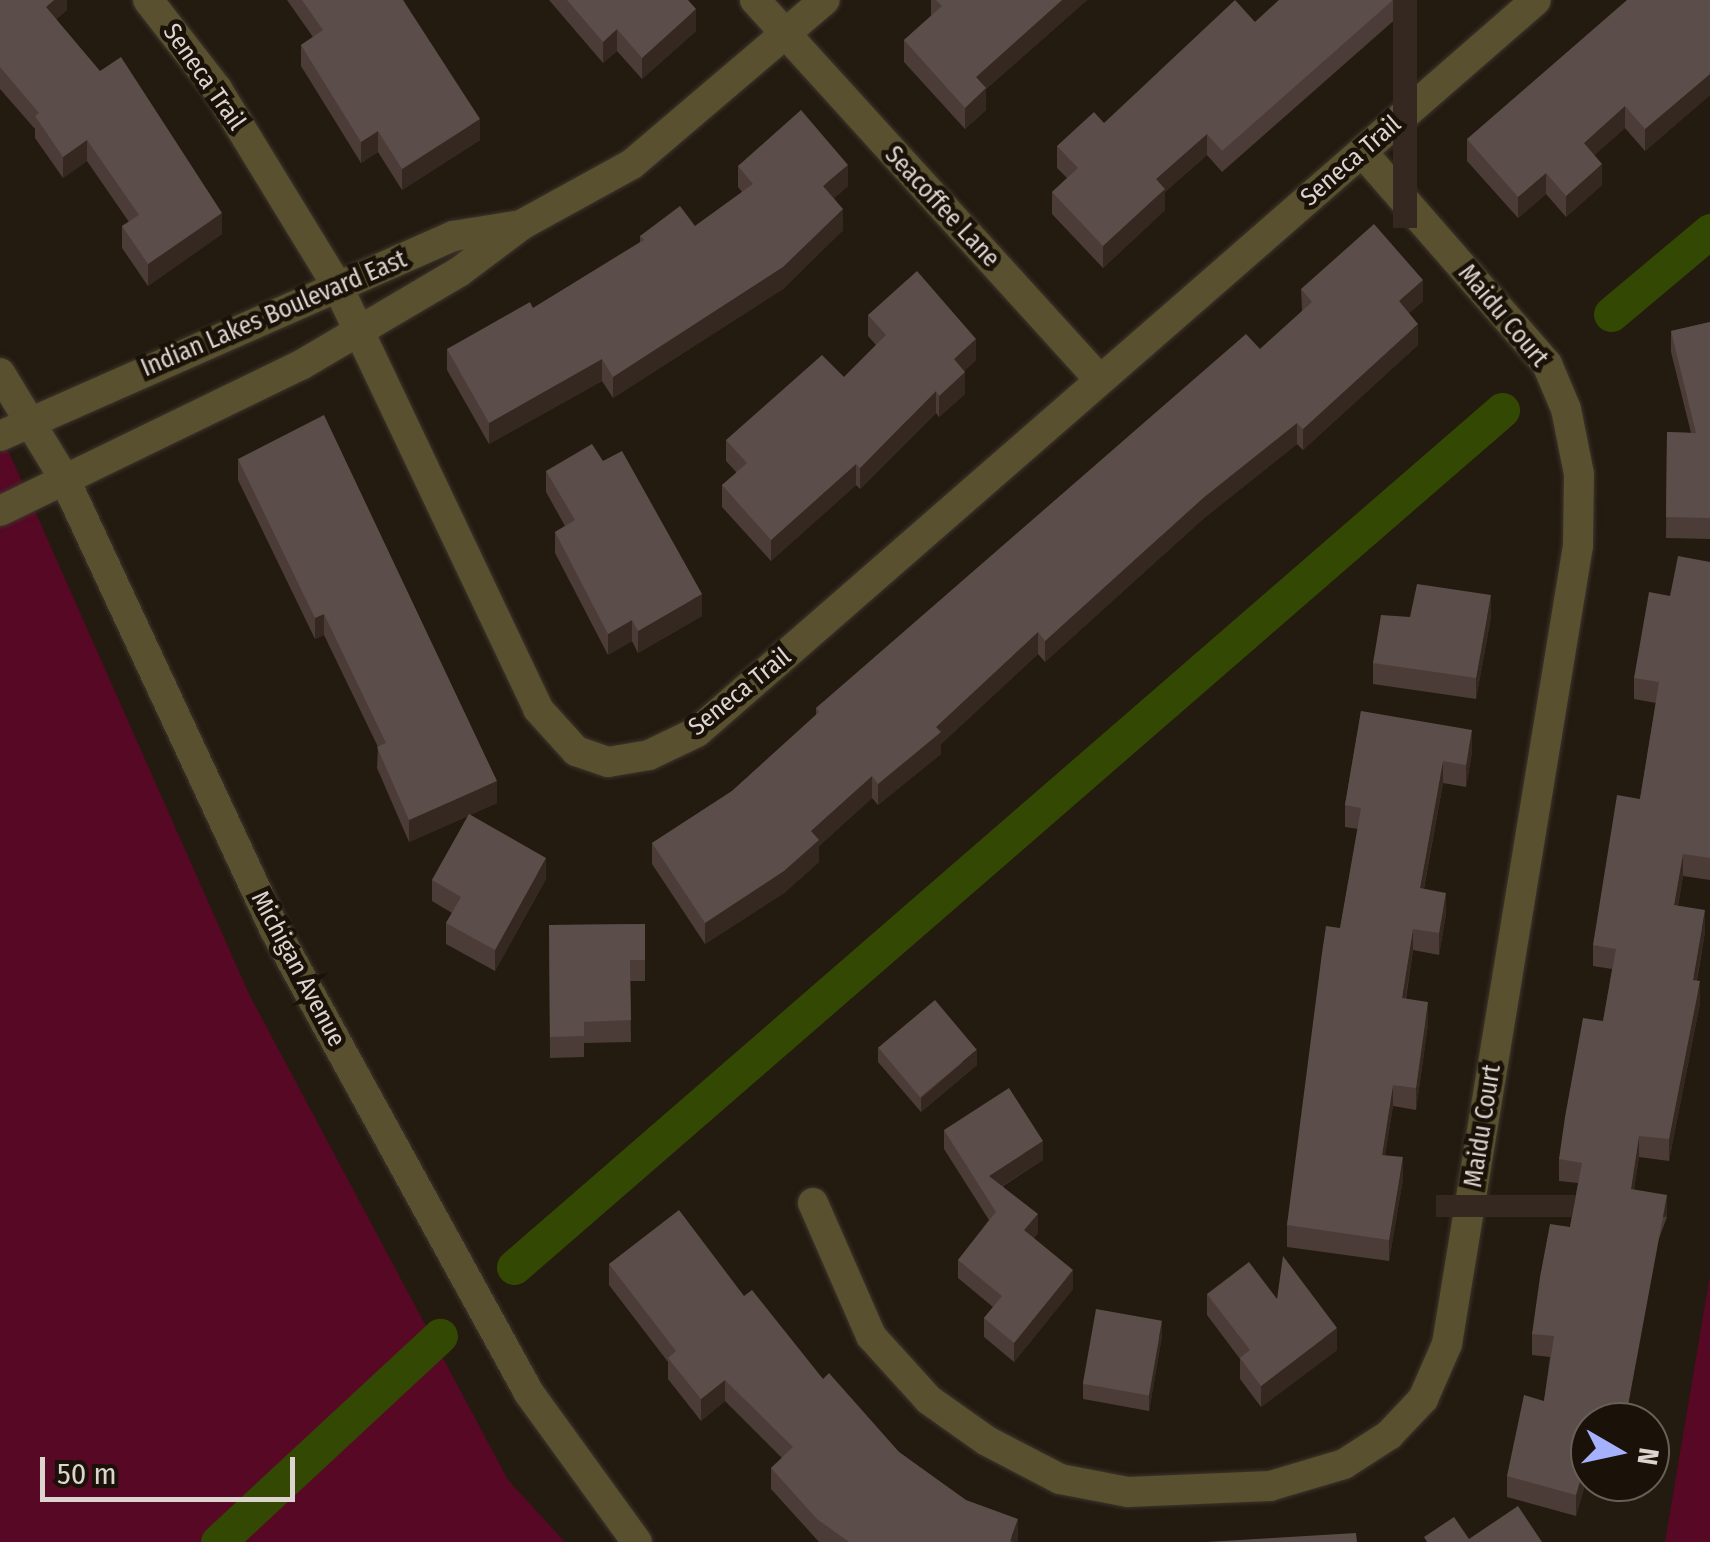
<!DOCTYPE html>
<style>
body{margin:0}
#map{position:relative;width:1710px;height:1542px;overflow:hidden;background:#231a10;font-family:"Fira Sans Condensed",sans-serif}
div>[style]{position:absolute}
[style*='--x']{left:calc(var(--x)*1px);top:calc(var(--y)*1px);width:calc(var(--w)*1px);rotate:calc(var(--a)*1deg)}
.green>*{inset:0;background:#570825}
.stream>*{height:10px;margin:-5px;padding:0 5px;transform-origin:5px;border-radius:5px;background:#334803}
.canal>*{height:35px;margin:-17.5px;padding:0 17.5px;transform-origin:17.5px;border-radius:17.5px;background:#334803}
.roads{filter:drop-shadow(0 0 2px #3d342b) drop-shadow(0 0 2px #3d342b)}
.minor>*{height:30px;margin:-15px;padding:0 15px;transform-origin:15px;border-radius:15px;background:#58502e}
.wall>*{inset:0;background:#4b3c38}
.shaded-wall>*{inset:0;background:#342821;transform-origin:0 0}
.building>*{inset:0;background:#5b4d49;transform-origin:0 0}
span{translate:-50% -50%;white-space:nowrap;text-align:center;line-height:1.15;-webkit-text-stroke:9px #1a1108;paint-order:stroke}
.street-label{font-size:25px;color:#dcd5cf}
.north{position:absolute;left:1570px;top:1402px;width:100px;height:100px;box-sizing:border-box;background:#1a1108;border:2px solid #685f58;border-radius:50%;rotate:99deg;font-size:28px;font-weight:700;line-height:40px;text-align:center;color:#dcd5cf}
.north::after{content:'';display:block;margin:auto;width:35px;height:45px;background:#a5b1fc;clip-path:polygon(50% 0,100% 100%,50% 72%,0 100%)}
.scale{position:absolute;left:40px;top:1457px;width:255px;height:45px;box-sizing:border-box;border:5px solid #dcd5cf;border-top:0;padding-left:12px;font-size:30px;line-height:35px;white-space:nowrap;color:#dcd5cf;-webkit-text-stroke:8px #1a1108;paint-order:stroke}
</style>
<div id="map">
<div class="green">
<i style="clip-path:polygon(0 432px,249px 994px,508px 1480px,565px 1542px,0 1542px)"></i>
<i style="clip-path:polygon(1710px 1275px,1710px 1542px,1665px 1542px)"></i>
</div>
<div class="stream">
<i style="--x:977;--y:867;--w:11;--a:56"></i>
</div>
<div class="canal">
<i style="--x:1611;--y:314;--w:129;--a:-40"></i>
<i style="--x:514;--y:1267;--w:1308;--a:-40.94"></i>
<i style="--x:218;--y:1542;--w:303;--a:-42.9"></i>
</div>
<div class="roads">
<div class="minor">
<i style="--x:148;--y:0;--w:113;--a:52.2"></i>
<i style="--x:217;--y:89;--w:232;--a:58.6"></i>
<i style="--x:338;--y:287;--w:467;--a:64.6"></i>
<i style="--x:538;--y:709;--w:57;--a:47.9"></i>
<i style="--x:576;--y:751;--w:34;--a:19"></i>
<i style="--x:608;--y:762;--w:42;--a:-9.7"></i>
<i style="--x:649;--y:755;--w:53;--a:-25.6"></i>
<i style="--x:697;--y:732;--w:1113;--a:-41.1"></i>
<i style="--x:755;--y:0;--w:513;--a:47.76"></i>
<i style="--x:0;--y:373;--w:125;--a:58.7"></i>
<i style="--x:65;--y:480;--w:499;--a:65"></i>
<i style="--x:276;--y:932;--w:526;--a:61.24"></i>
<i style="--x:529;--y:1393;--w:184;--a:54.1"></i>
<i style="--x:0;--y:436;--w:496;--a:-23.8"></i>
<i style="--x:454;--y:236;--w:62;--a:-9.3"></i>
<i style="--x:0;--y:511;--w:335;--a:-25.9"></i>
<i style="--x:301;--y:365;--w:183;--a:-30.5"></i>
<i style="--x:459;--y:272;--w:80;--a:-36.9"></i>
<i style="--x:523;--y:224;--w:124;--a:-28.8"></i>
<i style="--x:632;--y:164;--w:253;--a:-40.4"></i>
<i style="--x:813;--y:1203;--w:145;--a:66.4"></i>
<i style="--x:871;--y:1336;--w:86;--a:47.8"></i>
<i style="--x:929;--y:1400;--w:71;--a:35.3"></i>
<i style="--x:987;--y:1441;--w:82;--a:27.5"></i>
<i style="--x:1060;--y:1479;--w:69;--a:10.8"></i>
<i style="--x:1128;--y:1492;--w:142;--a:-2.4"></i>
<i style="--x:1270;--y:1486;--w:77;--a:-16.6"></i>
<i style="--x:1344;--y:1464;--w:54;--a:-32.8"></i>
<i style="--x:1389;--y:1435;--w:50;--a:-46.6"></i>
<i style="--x:1423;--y:1399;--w:60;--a:-66.4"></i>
<i style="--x:1447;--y:1344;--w:809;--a:-80.68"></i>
<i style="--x:1578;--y:546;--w:72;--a:-89.2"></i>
<i style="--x:1579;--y:474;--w:66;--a:-101.3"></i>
<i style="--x:1566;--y:409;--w:49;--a:-112.9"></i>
<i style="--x:1547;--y:364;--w:281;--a:-131.1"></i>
</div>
</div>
<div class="wall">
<i style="clip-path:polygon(0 0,67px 0,67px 10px,56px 19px,222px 234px,148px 286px,122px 248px,122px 226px,129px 222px,87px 161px,63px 178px,35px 138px,35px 129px,0 89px)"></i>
<i style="clip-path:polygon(287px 0,403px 0,480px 140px,402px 190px,378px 152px,361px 163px,301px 66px,301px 45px,313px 37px)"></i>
<i style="clip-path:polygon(549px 0,688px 0,696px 31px,642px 79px,617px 51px,603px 63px)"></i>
<i style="clip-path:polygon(931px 0,1087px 0,986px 89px,986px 110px,965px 129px,904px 62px,904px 40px,931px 16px)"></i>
<i style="clip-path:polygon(1279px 0,1417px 0,1222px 172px,1207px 155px,1165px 192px,1165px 210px,1103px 268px,1052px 214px,1052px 192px,1067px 178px,1057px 168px,1057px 146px,1104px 123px,1255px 22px)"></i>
<i style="clip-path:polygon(1710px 0,1710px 95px,1645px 151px,1625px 128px,1594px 155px,1602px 185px,1566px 217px,1546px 194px,1518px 218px,1467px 161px,1467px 139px)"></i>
<i style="clip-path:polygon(738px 166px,848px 186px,834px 198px,843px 230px,783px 289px,613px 398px,602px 381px,489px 444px,447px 370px,447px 349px,533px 308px,640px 242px,640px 236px,695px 226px,742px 192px,738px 187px)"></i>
<i style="clip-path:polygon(1301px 289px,1423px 301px,1409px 313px,1418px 345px,1303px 450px,1297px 444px,1203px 519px,1045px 662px,1038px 654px,941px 744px,941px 754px,878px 805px,872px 798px,819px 846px,819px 862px,784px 893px,705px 944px,652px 864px,652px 843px,732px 791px,816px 715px,816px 708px,1260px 349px,1302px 311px)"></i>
<i style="clip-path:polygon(868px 315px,976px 360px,964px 371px,965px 394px,939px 417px,936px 413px,860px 489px,856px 485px,771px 561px,722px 507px,722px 485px,737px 473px,726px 461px,726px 440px,844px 377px,876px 345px,868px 336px)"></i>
<i style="clip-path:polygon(1710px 322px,1710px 539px,1666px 538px,1667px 432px,1691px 433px,1671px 352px,1671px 331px)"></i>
<i style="clip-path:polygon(238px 459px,497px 803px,470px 815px,546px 879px,495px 971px,446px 944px,446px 923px,452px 913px,432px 901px,432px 880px,468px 816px,409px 842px,377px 768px,378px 747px,324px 635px,315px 639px,238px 480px)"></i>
<i style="clip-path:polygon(603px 461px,702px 616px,638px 653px,632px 641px,608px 655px,555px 553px,555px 532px,565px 526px,546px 492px,546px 471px)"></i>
<i style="clip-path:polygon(1710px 562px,1710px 880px,1683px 876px,1678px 906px,1705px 932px,1697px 981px,1700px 1003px,1669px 1161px,1639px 1157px,1634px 1189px,1667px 1217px,1590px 1422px,1590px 1482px,1617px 1482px,1615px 1493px,1585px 1485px,1576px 1516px,1507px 1497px,1507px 1476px,1544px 1401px,1550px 1357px,1532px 1355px,1532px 1334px,1570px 1227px,1578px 1183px,1559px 1181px,1559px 1159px,1603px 1021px,1612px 969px,1593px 966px,1593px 945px,1640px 799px,1656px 703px,1634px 699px,1634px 678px,1670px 596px)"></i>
<i style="clip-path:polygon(1410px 617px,1491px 617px,1476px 699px,1373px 684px,1373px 663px)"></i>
<i style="clip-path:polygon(1361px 711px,1472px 752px,1466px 787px,1443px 783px,1424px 889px,1446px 914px,1439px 955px,1413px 950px,1406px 999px,1428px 1024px,1416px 1110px,1393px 1106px,1385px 1155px,1403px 1179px,1389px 1261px,1287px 1247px,1287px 1225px,1358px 829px,1345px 827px,1345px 805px)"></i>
<i style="clip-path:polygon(645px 924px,645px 981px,630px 981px,631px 1042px,584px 1043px,584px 1057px,550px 1058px,549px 925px)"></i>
<i style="clip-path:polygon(878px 1047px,977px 1065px,921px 1112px,878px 1062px)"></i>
<i style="clip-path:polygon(944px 1130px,1043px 1160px,1003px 1186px,1038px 1233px,1034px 1238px,1073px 1289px,1014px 1362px,984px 1337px,984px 1318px,993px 1307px,958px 1278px,958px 1260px,989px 1220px,944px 1149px)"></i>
<i style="clip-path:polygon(609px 1264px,744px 1296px,823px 1379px,899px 1452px,1018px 1540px,1018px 1542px,819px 1542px,771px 1489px,771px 1468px,782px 1458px,725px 1401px,701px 1421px,668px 1379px,668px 1362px,609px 1285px)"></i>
<i style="clip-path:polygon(1207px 1294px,1277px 1299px,1337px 1350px,1261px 1407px,1240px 1379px,1240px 1359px,1207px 1315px)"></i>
<i style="clip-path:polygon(1162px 1336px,1149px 1411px,1083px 1399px,1083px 1384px)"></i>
</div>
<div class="shaded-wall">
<i style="clip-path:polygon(54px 0,67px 0,67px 10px,46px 28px,46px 7px)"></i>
<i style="clip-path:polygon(1062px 0,1087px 0,986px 89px,986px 110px,965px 129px,965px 108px,976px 77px)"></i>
<i style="left:1393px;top:0;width:24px;height:228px"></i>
<i style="clip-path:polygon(696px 9px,696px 31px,642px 79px,642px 58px)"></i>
<i style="clip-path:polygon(617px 29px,617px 51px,603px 63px,603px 42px)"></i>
<i style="clip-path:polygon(1710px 74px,1710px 95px,1645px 151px,1645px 129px)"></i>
<i style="clip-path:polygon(1625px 106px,1625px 128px,1584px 165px,1584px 143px)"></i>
<i style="clip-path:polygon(480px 119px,480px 140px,402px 190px,402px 169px)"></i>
<i style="clip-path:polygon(378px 131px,378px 152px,361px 163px,361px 142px)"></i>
<i style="clip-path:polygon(1207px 134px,1207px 155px,1165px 192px,1165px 210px,1103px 268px,1103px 246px,1156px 179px)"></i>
<i style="clip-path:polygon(87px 140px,87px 161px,63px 178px,63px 157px)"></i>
<i style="clip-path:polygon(1602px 164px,1602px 185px,1566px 217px,1566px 196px)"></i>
<i style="clip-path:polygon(848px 165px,848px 186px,823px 208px,823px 186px)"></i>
<i style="clip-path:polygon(1546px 173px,1546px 194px,1518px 218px,1518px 197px)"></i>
<i style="clip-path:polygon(843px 209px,843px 230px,783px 289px,613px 398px,613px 377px)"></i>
<i style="clip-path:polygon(222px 213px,222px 234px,148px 286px,148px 264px)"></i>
<i style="clip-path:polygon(1423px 280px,1423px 301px,1399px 322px,1399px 301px)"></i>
<i style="clip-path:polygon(1418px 324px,1418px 345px,1303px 450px,1303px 429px)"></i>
<i style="clip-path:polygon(976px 339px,976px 360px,954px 381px,954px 359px)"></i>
<i style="clip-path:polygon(602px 359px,602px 381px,489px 444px,489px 423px)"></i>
<i style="clip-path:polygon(965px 372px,965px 394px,939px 417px,939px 396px)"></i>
<i style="clip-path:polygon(936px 391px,936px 413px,860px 489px,860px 468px)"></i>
<i style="clip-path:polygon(1297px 423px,1297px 444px,1203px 519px,1045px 662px,1045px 641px,1203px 498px)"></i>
<i style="clip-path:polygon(856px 464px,856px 485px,771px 561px,771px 540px)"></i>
<i style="clip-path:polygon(702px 594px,702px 616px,638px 653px,638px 631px)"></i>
<i style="clip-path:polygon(1491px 595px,1491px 617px,1476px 699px,1476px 678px)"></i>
<i style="clip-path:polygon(324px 614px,324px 635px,315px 639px,315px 618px)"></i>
<i style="clip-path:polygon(632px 620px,632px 641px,608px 655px,608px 634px)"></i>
<i style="clip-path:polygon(1038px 632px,1038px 654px,941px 744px,941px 754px,878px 805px,878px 784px,936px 727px)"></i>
<i style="clip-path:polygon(1472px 730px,1472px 752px,1466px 787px,1466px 765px)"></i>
<i style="clip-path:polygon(1443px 761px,1443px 783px,1420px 909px,1420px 888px)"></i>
<i style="clip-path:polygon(872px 776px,872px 798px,819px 846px,819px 862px,784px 893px,705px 944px,705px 923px)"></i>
<i style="clip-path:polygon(497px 781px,497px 803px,409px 842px,409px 820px)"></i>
<i style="clip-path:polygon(1683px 854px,1683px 876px,1674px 926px,1674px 905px)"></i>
<i style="clip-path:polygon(546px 858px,546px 879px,495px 971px,495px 950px)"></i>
<i style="clip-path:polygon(1446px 893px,1446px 914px,1439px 955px,1439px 933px)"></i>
<i style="clip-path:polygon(1705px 910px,1705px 932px,1693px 1001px,1693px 980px)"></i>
<i style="clip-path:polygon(1413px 929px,1413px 950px,1402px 1020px,1402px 998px)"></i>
<i style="clip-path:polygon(1700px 981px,1700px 1003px,1669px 1161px,1669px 1139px)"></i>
<i style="clip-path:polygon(1428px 1002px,1428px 1024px,1416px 1110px,1416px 1088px)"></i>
<i style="clip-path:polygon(977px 1050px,977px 1065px,921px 1112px,921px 1098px)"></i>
<i style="clip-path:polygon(1393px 1085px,1393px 1106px,1382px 1176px,1382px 1155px)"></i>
<i style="clip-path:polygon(1639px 1136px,1639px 1157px,1631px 1210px,1631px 1189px)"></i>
<i style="clip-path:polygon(1043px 1141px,1043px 1160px,989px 1194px,989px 1176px)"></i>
<i style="clip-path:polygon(1403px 1157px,1403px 1179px,1389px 1261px,1389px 1240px)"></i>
<i style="left:1667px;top:1195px;width:22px;height:231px;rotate:90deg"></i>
<i style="clip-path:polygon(1038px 1214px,1038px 1233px,1024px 1249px,1024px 1230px)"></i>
<i style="clip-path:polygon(1073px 1270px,1073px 1289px,1014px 1362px,1014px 1343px)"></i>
<i style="clip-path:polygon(1162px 1321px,1162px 1336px,1149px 1411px,1149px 1396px)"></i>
<i style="clip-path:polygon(1337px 1328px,1337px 1350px,1261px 1407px,1261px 1386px)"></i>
<i style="clip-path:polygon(725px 1380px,725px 1401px,701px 1421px,701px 1399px)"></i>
<i style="clip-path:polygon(1585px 1464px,1585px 1485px,1576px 1516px,1576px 1495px)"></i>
<i style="clip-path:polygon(1018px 1519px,1018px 1542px,1010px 1542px)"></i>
</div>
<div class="building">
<i style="clip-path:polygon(0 0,54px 0,46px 7px,100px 71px,121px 57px,222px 213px,148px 264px,122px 226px,139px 215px,87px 140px,63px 157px,35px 116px,39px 113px,0 67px)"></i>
<i style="clip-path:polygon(302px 0,403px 0,480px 119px,402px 169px,378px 131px,361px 142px,301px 45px,323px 30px)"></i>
<i style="clip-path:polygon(567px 0,688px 0,696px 9px,642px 58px,617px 29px,603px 42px)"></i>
<i style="clip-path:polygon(936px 0,1062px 0,976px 77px,986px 88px,965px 108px,904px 40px,942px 6px)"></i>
<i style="clip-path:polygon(1235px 0,1255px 22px,1279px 0,1393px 0,1222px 151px,1207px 134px,1156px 179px,1165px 189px,1103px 246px,1052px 192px,1078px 168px,1057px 146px,1094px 112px,1104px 123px)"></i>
<i style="clip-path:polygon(1627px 0,1710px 0,1710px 74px,1645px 129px,1625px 106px,1584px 143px,1602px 164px,1566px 196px,1546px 173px,1518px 197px,1467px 139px)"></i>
<i style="clip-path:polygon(801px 110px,848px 165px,823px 186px,843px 209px,783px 267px,613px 377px,602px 359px,489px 423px,447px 349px,530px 302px,533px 308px,644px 240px,640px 236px,680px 206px,695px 226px,753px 184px,738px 166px)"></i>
<i style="clip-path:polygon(1374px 224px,1423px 280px,1399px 301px,1418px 324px,1303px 429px,1297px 423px,1203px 498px,1045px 641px,1038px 632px,936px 727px,941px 732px,878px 784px,872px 776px,811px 831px,819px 840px,784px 871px,705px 923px,652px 843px,732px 791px,819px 712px,816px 708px,1246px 334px,1260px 349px,1312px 302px,1301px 289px)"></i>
<i style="clip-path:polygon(917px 271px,976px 339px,954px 359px,965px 372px,939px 396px,936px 391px,860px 468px,856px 464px,771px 540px,722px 485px,747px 463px,726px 440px,822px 355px,844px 377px,886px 335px,868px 315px)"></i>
<i style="clip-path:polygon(1710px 322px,1710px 518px,1666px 517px,1667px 432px,1696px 433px,1671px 331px)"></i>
<i style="clip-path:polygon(324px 415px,497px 781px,409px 820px,377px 747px,386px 743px,324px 614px,315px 618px,238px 459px)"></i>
<i style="clip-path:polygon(592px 444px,603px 461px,622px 451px,702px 594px,638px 631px,632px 620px,608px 634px,555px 532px,575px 520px,546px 471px)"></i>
<i style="clip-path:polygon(1678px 556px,1710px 562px,1710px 858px,1683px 854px,1674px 905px,1705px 910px,1693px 980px,1700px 981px,1669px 1139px,1639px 1136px,1631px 1189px,1667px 1195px,1625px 1422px,1590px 1422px,1590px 1465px,1585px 1464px,1576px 1495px,1507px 1476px,1524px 1395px,1544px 1401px,1554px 1336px,1532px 1334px,1540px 1277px,1550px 1224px,1570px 1227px,1582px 1163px,1559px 1159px,1565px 1117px,1583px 1018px,1603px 1021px,1616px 949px,1593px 945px,1617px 795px,1640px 799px,1659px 682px,1634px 678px,1649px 592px,1670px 596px)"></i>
<i style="clip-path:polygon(1417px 584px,1491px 595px,1476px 678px,1373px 663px,1381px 615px,1410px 617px)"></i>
<i style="clip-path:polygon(1361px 711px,1472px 730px,1466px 765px,1443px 761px,1420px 888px,1446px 893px,1439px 933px,1413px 929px,1402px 998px,1428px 1002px,1416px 1088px,1393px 1085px,1382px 1155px,1403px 1157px,1389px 1240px,1287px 1225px,1322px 953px,1326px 926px,1340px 928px,1361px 808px,1345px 805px)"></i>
<i style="clip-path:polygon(469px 814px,546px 858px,495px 950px,446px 923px,461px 897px,432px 880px)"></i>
<i style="clip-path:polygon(645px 924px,645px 960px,630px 960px,631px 1020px,584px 1022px,584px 1036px,550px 1037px,549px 925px)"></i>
<i style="left:935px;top:1000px;width:65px;height:74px;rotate:50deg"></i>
<i style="clip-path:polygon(1009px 1088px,1043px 1141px,989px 1176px,1038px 1214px,1024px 1230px,1073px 1270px,1014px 1343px,984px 1318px,1002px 1296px,958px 1260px,996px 1212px,944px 1130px)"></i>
<i style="clip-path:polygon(679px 1210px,744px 1296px,752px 1290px,823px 1379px,829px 1373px,899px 1452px,966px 1500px,1018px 1519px,1010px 1541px,1013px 1542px,849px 1542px,817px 1519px,771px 1468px,793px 1447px,725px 1380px,701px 1399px,668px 1358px,676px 1351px,609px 1264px)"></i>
<i style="clip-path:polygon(1283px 1256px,1337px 1328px,1261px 1386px,1240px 1358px,1250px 1350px,1207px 1294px,1249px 1262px,1277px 1299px)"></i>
<i style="left:1096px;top:1309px;width:67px;height:76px;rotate:10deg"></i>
<i style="clip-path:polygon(1518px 1506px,1542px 1542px,1427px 1542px,1424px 1537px,1454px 1517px,1469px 1539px)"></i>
<i style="clip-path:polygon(1356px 1533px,1357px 1542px,1206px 1542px)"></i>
</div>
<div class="street-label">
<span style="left:204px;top:77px;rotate:55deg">Seneca Trail</span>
<span style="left:1351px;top:161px;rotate:-41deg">Seneca Trail</span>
<span style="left:942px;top:207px;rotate:47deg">Seacoffee Lane</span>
<span style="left:274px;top:314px;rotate:-23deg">Indian Lakes Boulevard East</span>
<span style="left:1503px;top:316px;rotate:50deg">Maidu Court</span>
<span style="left:740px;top:692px;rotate:-39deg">Seneca Trail</span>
<span style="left:298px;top:969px;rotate:62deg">Michigan Avenue</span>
<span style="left:1483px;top:1126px;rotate:-81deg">Maidu Court</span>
</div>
<div class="north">N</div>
<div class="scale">50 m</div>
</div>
